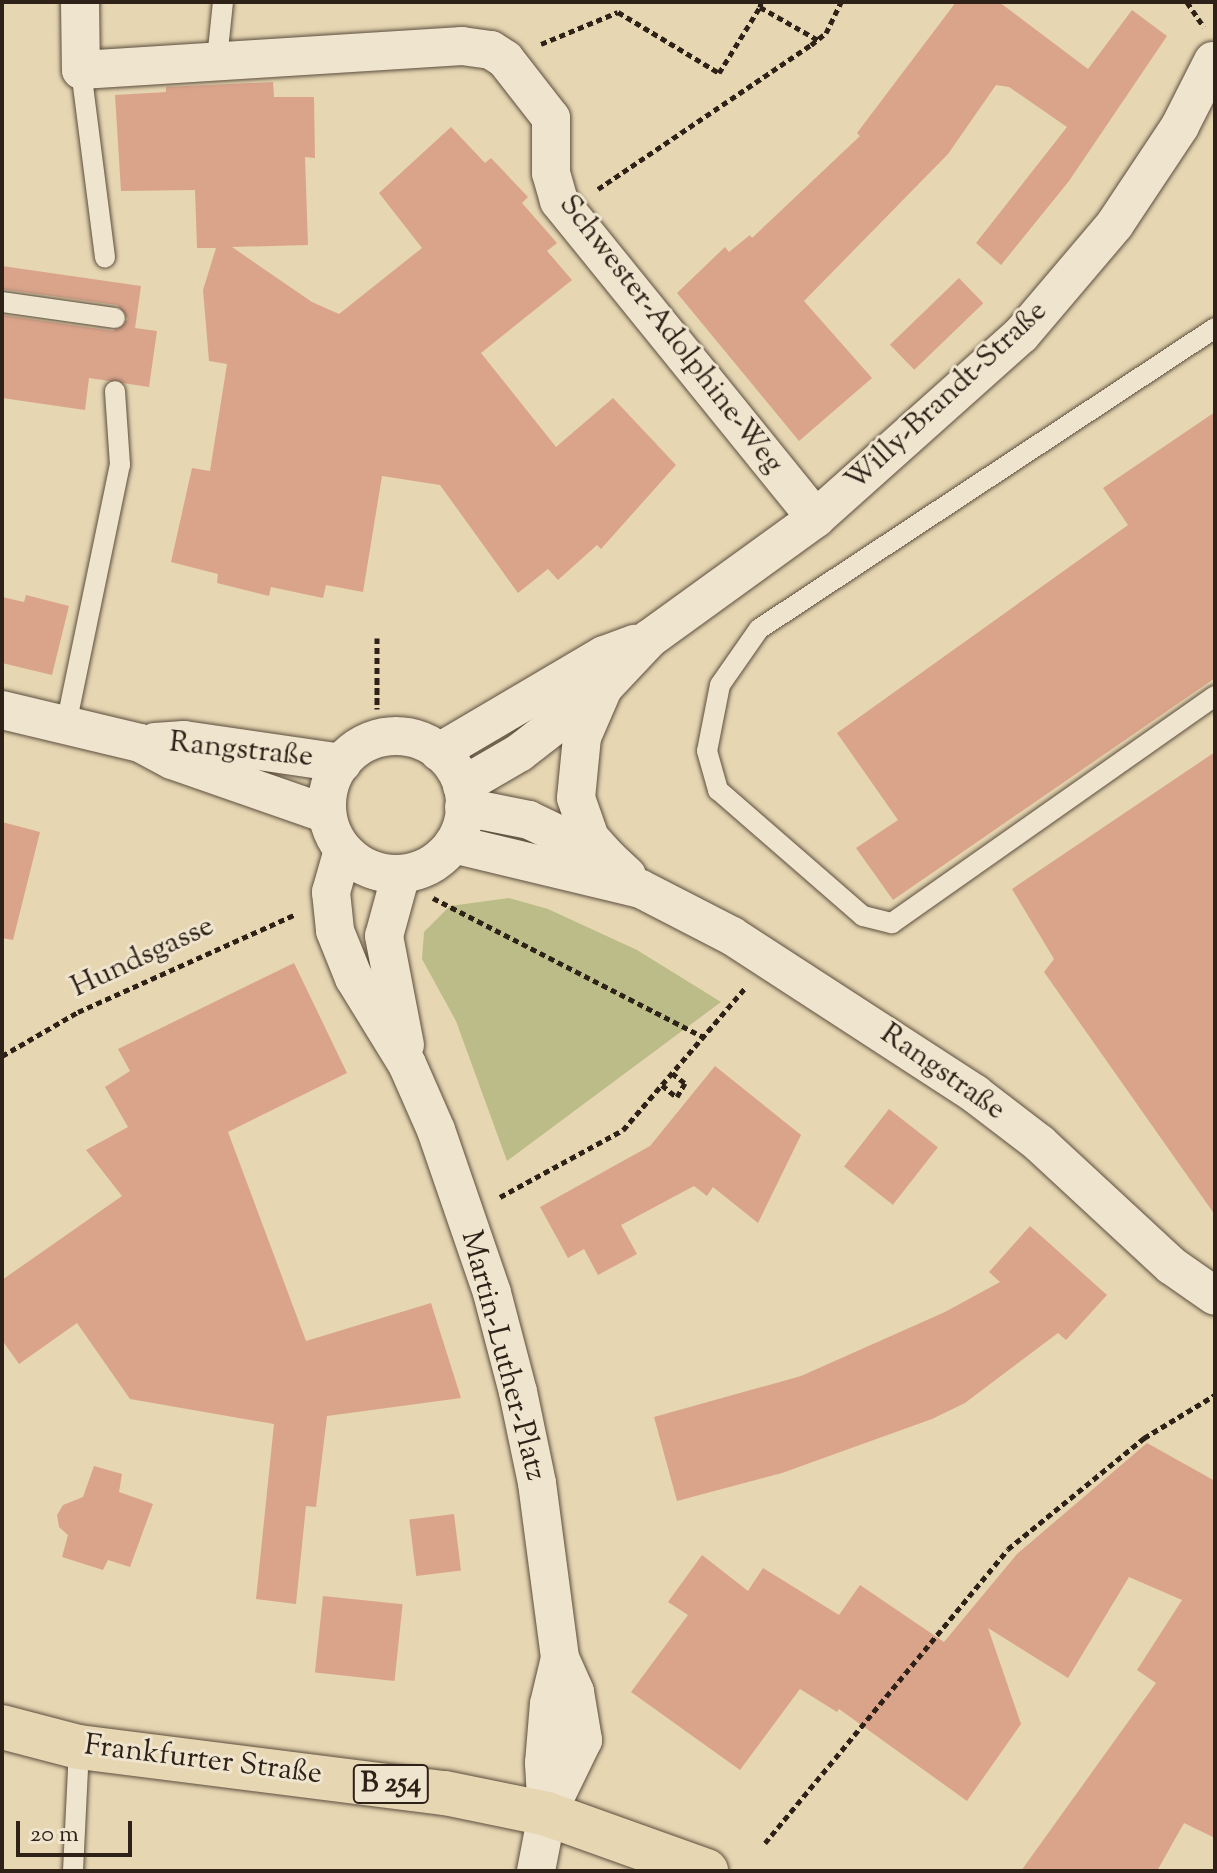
<!DOCTYPE html>
<meta charset="utf-8">
<style>
body{margin:0}
#map{position:relative;width:1217px;height:1873px;overflow:hidden;background:#e6d6b2;font-family:"Sorts Mill Goudy",serif}
div>[style]{position:absolute}
[style*='--x']{left:calc(var(--x)*1px);top:calc(var(--y)*1px);width:calc(var(--w)*1px);rotate:calc(var(--a)*1deg)}
.green>*{inset:0;background:#bbbc88}
.building>*{inset:0;background:#daa48b;transform-origin:0 0}
.path>*{height:5px;margin-top:-2.5px;transform-origin:0;background:repeating-linear-gradient(90deg,#2e2118 0 6px,transparent 0 10px)}
.roads{filter:drop-shadow(0 0 2px #5c4e3e) drop-shadow(0 0 2px #5c4e3e)}
.service>*{height:20px;margin:-10px;padding:0 10px;transform-origin:10px;border-radius:10px;background:#efe4cd}
.minor>*{height:38px;margin:-19px;padding:0 19px;transform-origin:19px;border-radius:19px;background:#efe4cd}
.minor>.ring{margin:-19px;padding:0;box-sizing:content-box;background:none;border:38px solid #efe4cd;border-radius:50%}
.primary>*{height:44px;margin:-22px;padding:0 22px;transform-origin:22px;border-radius:22px;background:#e6d6b2}
span{translate:-50% -50%;white-space:nowrap;text-align:center;line-height:1.15;-webkit-text-stroke:6px #efe4cd;paint-order:stroke}
.shield-label span{padding:2px 6px;background:#efe4cd;border:2px solid;border-radius:6px;-webkit-text-stroke-width:0}
.shield-label{font-size:28px;color:#2e2118;font-weight:700}
.street-label{font-size:30px;color:#2e2118}
.frame{position:absolute;inset:0;border:4px solid #2e2118;pointer-events:none}
.scale{position:absolute;left:16px;top:1821px;width:116px;height:36px;box-sizing:border-box;border:4px solid #2e2118;border-top:0;padding-left:10px;font-size:24px;line-height:28px;white-space:nowrap;color:#2e2118;-webkit-text-stroke:6px #efe4cd;paint-order:stroke}
</style>
<div id="map">
<div class="green">
<i style="clip-path:polygon(509px 898px,548px 909px,637px 950px,721px 1002px,507px 1161px,456px 1021px,422px 959px,424px 932px,450px 906px)"></i>
</div>
<div class="building">
<i style="clip-path:polygon(956px 2px,999px 2px,1088px 69px,1132px 10px,1167px 36px,1069px 181px,1001px 265px,976px 243px,1067px 127px,1009px 87px,996px 85px,948px 154px,804px 301px,872px 378px,799px 441px,677px 293px,725px 247px,729px 252px,750px 235px,752px 238px,860px 136px,857px 133px)"></i>
<i style="clip-path:polygon(273px 82px,274px 97px,314px 97px,315px 158px,305px 157px,308px 245px,232px 247px,312px 302px,339px 314px,422px 248px,379px 193px,451px 127px,485px 163px,491px 158px,528px 197px,522px 203px,557px 243px,547px 251px,572px 280px,481px 353px,556px 447px,613px 398px,676px 465px,601px 549px,597px 545px,558px 580px,548px 569px,518px 593px,440px 485px,382px 476px,363px 592px,326px 585px,323px 598px,271px 587px,269px 596px,217px 583px,218px 574px,171px 562px,192px 468px,210px 471px,227px 364px,209px 361px,203px 290px,216px 248px,197px 248px,195px 190px,121px 191px,115px 95px,166px 92px,166px 87px)"></i>
<i style="clip-path:polygon(2px 266px,141px 286px,135px 328px,157px 331px,149px 387px,89px 378px,85px 410px,2px 398px,2px 315px,113px 331px,128px 319px,117px 305px,2px 289px)"></i>
<i style="left:959px;top:278px;width:35px;height:96px;rotate:46deg"></i>
<i style="clip-path:polygon(1215px 412px,1215px 678px,893px 900px,856px 848px,898px 820px,837px 733px,1128px 525px,1103px 488px)"></i>
<i style="clip-path:polygon(26px 595px,69px 606px,52px 675px,2px 663px,2px 597px,24px 602px)"></i>
<i style="clip-path:polygon(1215px 752px,1215px 1215px,1044px 972px,1054px 959px,1012px 889px)"></i>
<i style="clip-path:polygon(2px 822px,40px 832px,13px 940px,2px 938px)"></i>
<i style="clip-path:polygon(294px 963px,347px 1073px,228px 1132px,306px 1341px,431px 1303px,461px 1398px,327px 1416px,316px 1507px,306px 1506px,296px 1604px,256px 1599px,274px 1424px,130px 1399px,77px 1323px,19px 1364px,2px 1340px,2px 1280px,122px 1196px,86px 1150px,128px 1127px,105px 1087px,130px 1071px,118px 1049px)"></i>
<i style="clip-path:polygon(715px 1066px,801px 1135px,758px 1223px,713px 1187px,707px 1196px,694px 1186px,621px 1225px,637px 1254px,598px 1275px,584px 1249px,568px 1258px,540px 1207px,650px 1146px)"></i>
<i style="left:889px;top:1109px;width:62px;height:73px;rotate:38deg"></i>
<i style="clip-path:polygon(1030px 1226px,1107px 1295px,1066px 1340px,1058px 1333px,965px 1403px,932px 1419px,782px 1473px,677px 1501px,654px 1417px,801px 1376px,945px 1312px,1000px 1282px,989px 1272px)"></i>
<i style="clip-path:polygon(1147px 1443px,1215px 1481px,1215px 1838px,1184px 1823px,1157px 1871px,1021px 1871px,1156px 1683px,1137px 1670px,1182px 1600px,1129px 1577px,1068px 1678px,988px 1628px,1021px 1724px,967px 1801px,839px 1709px,837px 1712px,800px 1689px,740px 1770px,631px 1692px,688px 1615px,668px 1602px,702px 1555px,748px 1591px,763px 1568px,839px 1615px,860px 1585px,944px 1642px,1017px 1554px)"></i>
<i style="clip-path:polygon(94px 1466px,122px 1474px,119px 1492px,153px 1504px,130px 1567px,108px 1560px,103px 1570px,62px 1557px,68px 1535px,59px 1527px,57px 1515px,63px 1505px,83px 1497px)"></i>
<i style="left:454px;top:1514px;width:57px;height:45px;rotate:83deg"></i>
<i style="left:323px;top:1596px;width:80px;height:77px;rotate:6deg"></i>
</div>
<div class="path">
<i style="--x:761;--y:2;--w:5;--a:101"></i>
<i style="--x:760;--y:7;--w:67;--a:29.6"></i>
<i style="--x:1187;--y:2;--w:30;--a:56"></i>
<i style="--x:541;--y:44;--w:83;--a:-22.6"></i>
<i style="--x:618;--y:12;--w:118;--a:31.1"></i>
<i style="--x:719;--y:73;--w:78;--a:-58.2"></i>
<i style="--x:598;--y:189;--w:257;--a:-34.1"></i>
<i style="--x:811;--y:45;--w:19;--a:-39"></i>
<i style="--x:826;--y:33;--w:34;--a:-64"></i>
<i style="--x:377;--y:638;--w:71;--a:90"></i>
<i style="--x:433;--y:898;--w:304;--a:27.2"></i>
<i style="--x:2;--y:1056;--w:88;--a:-30.1"></i>
<i style="--x:78;--y:1012;--w:239;--a:-24.2"></i>
<i style="--x:672;--y:1073;--w:16;--a:38"></i>
<i style="--x:685;--y:1083;--w:16;--a:120"></i>
<i style="--x:662;--y:1085;--w:17;--a:40"></i>
<i style="--x:500;--y:1197;--w:140;--a:-28.6"></i>
<i style="--x:623;--y:1130;--w:187;--a:-49.3"></i>
<i style="--x:765;--y:1843;--w:381;--a:-50.4"></i>
<i style="--x:1008;--y:1549;--w:176;--a:-39.2"></i>
<i style="--x:1144;--y:1438;--w:83;--a:-31.2"></i>
</div>
<div class="roads">
<div class="service">
<i style="--x:217;--y:59;--w:57;--a:-84"></i>
<i style="--x:81;--y:70;--w:189;--a:82.7"></i>
<i style="--x:2;--y:302;--w:114;--a:8.1"></i>
<i style="--x:1215;--y:328;--w:546;--a:146.57"></i>
<i style="--x:759;--y:629;--w:68;--a:124.9"></i>
<i style="--x:720;--y:685;--w:67;--a:101.1"></i>
<i style="--x:707;--y:751;--w:41;--a:74.2"></i>
<i style="--x:718;--y:790;--w:192;--a:41"></i>
<i style="--x:863;--y:916;--w:30;--a:14"></i>
<i style="--x:892;--y:923;--w:395;--a:-35.1"></i>
<i style="--x:66;--y:725;--w:266;--a:-78.3"></i>
<i style="--x:120;--y:465;--w:74;--a:-93.9"></i>
<i style="--x:73;--y:1871;--w:124;--a:-87.2"></i>
</div>
<div class="minor">
<i style="--x:80;--y:2;--w:68;--a:89.2"></i>
<i style="--x:81;--y:70;--w:382;--a:-3.6"></i>
<i style="--x:462;--y:46;--w:29;--a:8"></i>
<i style="--x:491;--y:50;--w:17;--a:33"></i>
<i style="--x:505;--y:59;--w:75;--a:52.1"></i>
<i style="--x:551;--y:118;--w:55;--a:90"></i>
<i style="--x:551;--y:173;--w:29;--a:74"></i>
<i style="--x:559;--y:201;--w:408;--a:51"></i>
<i style="--x:602;--y:691;--w:50;--a:113.5"></i>
<i style="--x:582;--y:737;--w:61;--a:95.6"></i>
<i style="--x:576;--y:798;--w:42;--a:70.7"></i>
<i style="--x:590;--y:838;--w:24;--a:48"></i>
<i style="--x:2;--y:710;--w:142;--a:13.4"></i>
<i style="--x:140;--y:743;--w:36;--a:28"></i>
<i style="--x:172;--y:760;--w:164;--a:19.2"></i>
<i class="ring" style="left:327px;top:736px;width:100px;height:100px"></i>
<i style="--x:155;--y:742;--w:29;--a:-4"></i>
<i style="--x:184;--y:740;--w:160;--a:8.3"></i>
<i style="--x:439;--y:752;--w:191;--a:-30.5"></i>
<i style="--x:604;--y:655;--w:33;--a:-20"></i>
<i style="--x:462;--y:786;--w:66;--a:-30.1"></i>
<i style="--x:519;--y:753;--w:108;--a:-37.8"></i>
<i style="--x:604;--y:687;--w:66;--a:-46.8"></i>
<i style="--x:649;--y:639;--w:206;--a:-35.9"></i>
<i style="--x:816;--y:518;--w:275;--a:-41.8"></i>
<i style="--x:1021;--y:335;--w:145;--a:-49.7"></i>
<i style="--x:1115;--y:224;--w:118;--a:-56.4"></i>
<i style="--x:1180;--y:126;--w:73;--a:-63.1"></i>
<i style="--x:464;--y:807;--w:66;--a:11.3"></i>
<i style="--x:529;--y:820;--w:88;--a:25.7"></i>
<i style="--x:608;--y:858;--w:26;--a:43"></i>
<i style="--x:453;--y:844;--w:193;--a:13.5"></i>
<i style="--x:641;--y:889;--w:102;--a:27.3"></i>
<i style="--x:732;--y:936;--w:290;--a:33"></i>
<i style="--x:975;--y:1094;--w:81;--a:37.4"></i>
<i style="--x:1039;--y:1143;--w:181;--a:42.8"></i>
<i style="--x:1172;--y:1266;--w:52;--a:34.9"></i>
<i style="--x:343;--y:850;--w:44;--a:105.9"></i>
<i style="--x:331;--y:892;--w:39;--a:84"></i>
<i style="--x:335;--y:931;--w:51;--a:68"></i>
<i style="--x:354;--y:978;--w:101;--a:58.4"></i>
<i style="--x:407;--y:1064;--w:72;--a:66.3"></i>
<i style="--x:436;--y:1130;--w:172;--a:71"></i>
<i style="--x:492;--y:1293;--w:102;--a:75.3"></i>
<i style="--x:518;--y:1392;--w:93;--a:78.2"></i>
<i style="--x:537;--y:1483;--w:177;--a:82.5"></i>
<i style="--x:560;--y:1658;--w:37;--a:66"></i>
<i style="--x:575;--y:1692;--w:49;--a:80.5"></i>
<i style="--x:583;--y:1740;--w:82;--a:115.9"></i>
<i style="--x:401;--y:874;--w:64;--a:105.3"></i>
<i style="--x:384;--y:936;--w:111;--a:79.1"></i>
<i style="--x:536;--y:1871;--w:58;--a:-79.1"></i>
<i style="--x:547;--y:1814;--w:51;--a:-93.4"></i>
<i style="--x:544;--y:1763;--w:59;--a:-85.2"></i>
<i style="--x:549;--y:1704;--w:47;--a:-76.6"></i>
</div>
<div class="primary">
<i style="--x:2;--y:1727;--w:80;--a:14.6"></i>
<i style="--x:79;--y:1747;--w:369;--a:7.2"></i>
<i style="--x:445;--y:1793;--w:104;--a:11.6"></i>
<i style="--x:547;--y:1814;--w:169;--a:19.7"></i>
</div>
</div>
<div class="shield-label">
<span style="left:391px;top:1784px">B 254</span>
</div>
<div class="street-label">
<span style="left:670px;top:335px;rotate:52deg">Schwester-Adolphine-Weg</span>
<span style="left:947px;top:397px;rotate:-43deg">Willy-Brandt-Straße</span>
<span style="left:241px;top:751px;rotate:6deg">Rangstraße</span>
<span style="left:143px;top:958px;rotate:-25deg">Hundsgasse</span>
<span style="left:942px;top:1073px;rotate:35deg">Rangstraße</span>
<span style="left:502px;top:1356px;rotate:75deg">Martin-Luther-Platz</span>
<span style="left:203px;top:1761px;rotate:7deg">Frankfurter Straße</span>
</div>
<div class="frame"></div>
<div class="scale">20 m</div>
</div>
